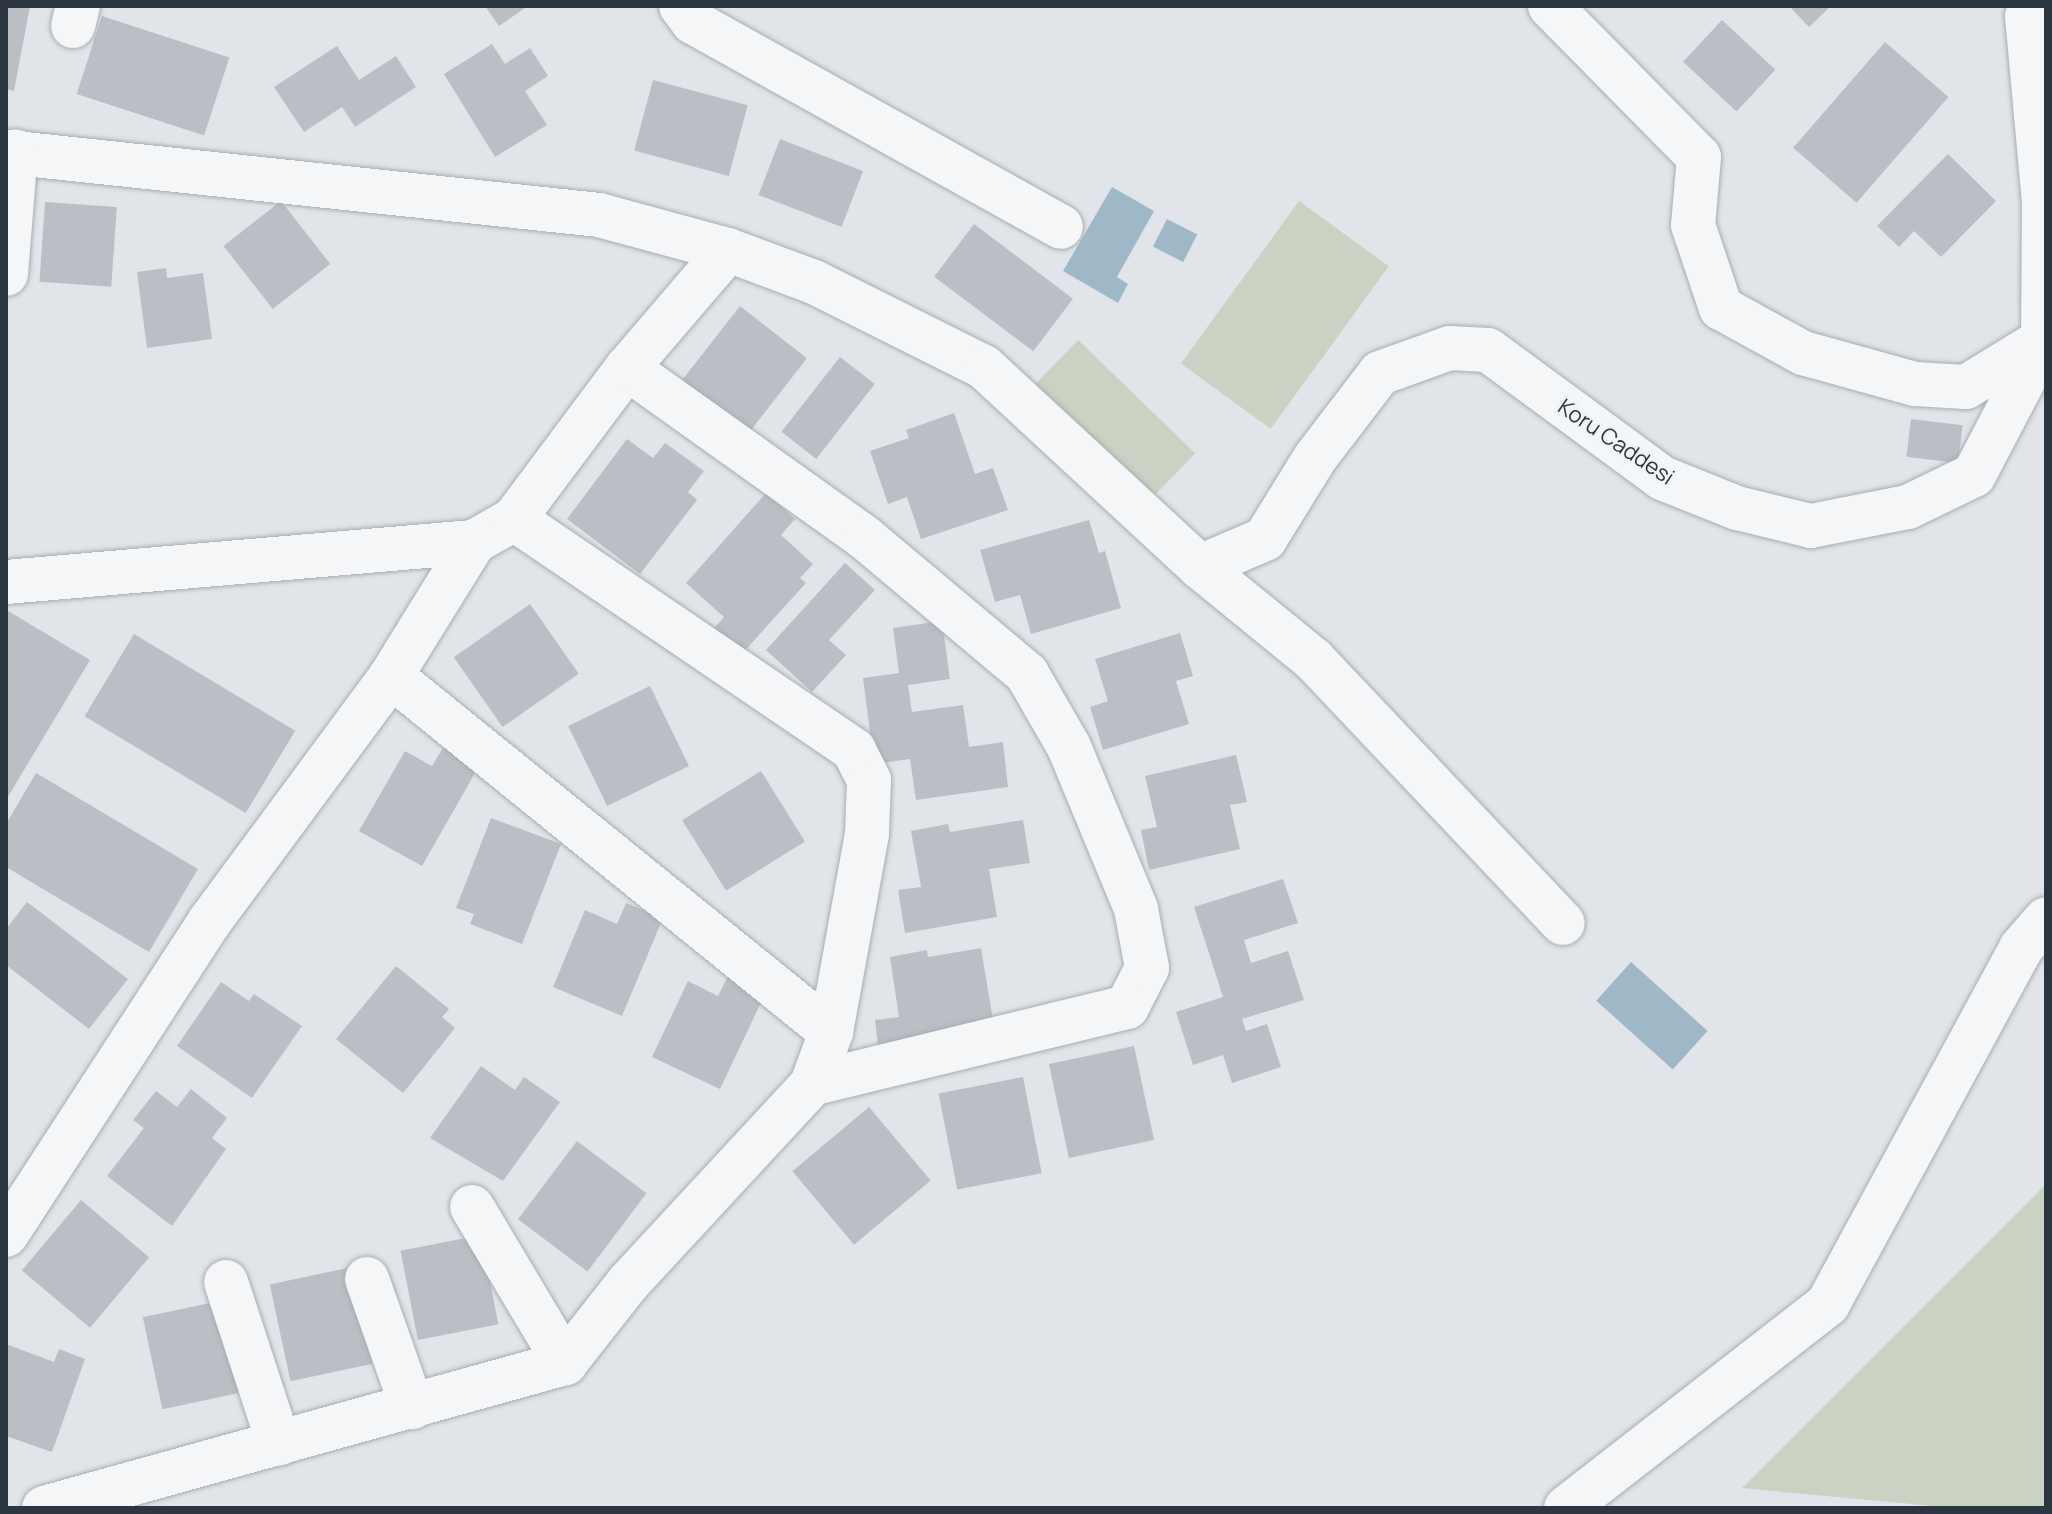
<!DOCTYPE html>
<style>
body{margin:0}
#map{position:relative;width:2052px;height:1514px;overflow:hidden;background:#e1e5e9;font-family:Manrope,sans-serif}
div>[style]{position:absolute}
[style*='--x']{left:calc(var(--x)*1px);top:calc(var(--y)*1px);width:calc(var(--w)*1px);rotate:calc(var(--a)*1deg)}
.green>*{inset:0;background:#c9d2c3;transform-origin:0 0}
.water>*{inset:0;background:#9fb8c7;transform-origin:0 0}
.building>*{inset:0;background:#b9bfc5;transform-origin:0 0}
.roads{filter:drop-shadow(0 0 2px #a7adb3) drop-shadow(0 0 2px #a7adb3)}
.minor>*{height:44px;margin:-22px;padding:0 22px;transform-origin:22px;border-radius:22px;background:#f4f6f7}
span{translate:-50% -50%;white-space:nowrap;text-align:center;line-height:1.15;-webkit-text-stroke:6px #f1f4f6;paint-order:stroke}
.street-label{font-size:22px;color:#2b3640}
.frame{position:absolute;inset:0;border:8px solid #2b3640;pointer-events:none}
</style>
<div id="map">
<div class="green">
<i style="left:1299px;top:201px;width:111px;height:201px;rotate:36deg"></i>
<i style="left:1078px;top:340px;width:163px;height:64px;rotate:44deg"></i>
<i style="clip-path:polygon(2046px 1184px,2046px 1508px,1954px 1508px,1742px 1488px)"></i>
</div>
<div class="water">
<i style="clip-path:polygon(1112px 187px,1154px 211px,1117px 277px,1128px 284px,1118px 303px,1063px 271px)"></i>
<i style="left:1167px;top:219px;width:34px;height:31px;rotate:27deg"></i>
<i style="left:1631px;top:962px;width:103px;height:52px;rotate:42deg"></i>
</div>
<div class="building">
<i style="clip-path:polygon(6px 6px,30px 6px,14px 91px,6px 89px)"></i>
<i style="clip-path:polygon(485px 6px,528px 6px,499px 26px)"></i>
<i style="clip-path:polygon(1789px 6px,1831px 6px,1809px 27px)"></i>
<i style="left:102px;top:16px;width:134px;height:82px;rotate:18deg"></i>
<i style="left:1722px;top:20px;width:73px;height:57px;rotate:43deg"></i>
<i style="left:1885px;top:42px;width:84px;height:140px;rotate:41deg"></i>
<i style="clip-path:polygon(492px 44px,505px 64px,530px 48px,548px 76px,525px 91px,547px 125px,495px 157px,444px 74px)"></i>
<i style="clip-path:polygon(337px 46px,359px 80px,396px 56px,416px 87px,355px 127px,342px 107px,304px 132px,274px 87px)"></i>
<i style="left:653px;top:80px;width:98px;height:73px;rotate:15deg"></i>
<i style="left:780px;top:139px;width:89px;height:60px;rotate:21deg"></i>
<i style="clip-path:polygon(1948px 154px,1996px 201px,1941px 257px,1914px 231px,1899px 247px,1877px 226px)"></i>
<i style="left:281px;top:201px;width:80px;height:73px;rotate:52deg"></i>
<i style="left:45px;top:202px;width:72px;height:80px;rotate:4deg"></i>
<i style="left:974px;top:224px;width:124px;height:66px;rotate:37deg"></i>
<i style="clip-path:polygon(166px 268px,167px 278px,203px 273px,212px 339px,147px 348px,137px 272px)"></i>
<i style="left:740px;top:306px;width:85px;height:97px;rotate:38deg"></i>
<i style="left:840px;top:357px;width:44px;height:95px;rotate:38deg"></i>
<i style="clip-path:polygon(954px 413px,975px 474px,993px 468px,1008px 510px,921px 539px,907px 497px,888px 504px,870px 451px,909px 438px,906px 430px)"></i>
<i style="left:1911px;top:419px;width:52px;height:38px;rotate:7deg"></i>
<i style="clip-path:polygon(627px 439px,653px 458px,665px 443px,704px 471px,688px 492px,697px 500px,640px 574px,567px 519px)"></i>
<i style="clip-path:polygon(766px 493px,795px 519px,781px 535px,813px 564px,800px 578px,806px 583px,739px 657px,711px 632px,724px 617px,686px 583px)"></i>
<i style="clip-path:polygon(1089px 520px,1099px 553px,1105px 551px,1121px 608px,1031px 634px,1020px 595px,995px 602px,980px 550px)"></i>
<i style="clip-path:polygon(845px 563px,875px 590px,829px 640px,846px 655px,812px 692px,766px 650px)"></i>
<i style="left:530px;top:604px;width:85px;height:93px;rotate:55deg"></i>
<i style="clip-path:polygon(8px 611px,90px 660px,6px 800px,6px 614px)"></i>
<i style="clip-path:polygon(942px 621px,950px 679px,908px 685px,912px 712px,963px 705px,969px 747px,1003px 742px,1008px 787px,916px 800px,910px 759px,874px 764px,863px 678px,899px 673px,893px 628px)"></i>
<i style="clip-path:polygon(1180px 633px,1193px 676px,1176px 681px,1189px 724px,1103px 750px,1090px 707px,1108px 701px,1095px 659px)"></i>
<i style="left:134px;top:634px;width:188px;height:96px;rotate:31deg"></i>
<i style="left:650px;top:686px;width:89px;height:91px;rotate:64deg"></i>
<i style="clip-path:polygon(444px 746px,479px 766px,422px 866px,359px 831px,405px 751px,432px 766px)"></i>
<i style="clip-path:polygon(1236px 755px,1247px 802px,1230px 805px,1240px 849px,1149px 870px,1141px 830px,1157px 827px,1145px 776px)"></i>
<i style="left:761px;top:771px;width:83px;height:93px;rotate:58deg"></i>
<i style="clip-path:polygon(36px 773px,198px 869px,149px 952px,6px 867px,6px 824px)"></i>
<i style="clip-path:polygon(491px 818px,561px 844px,522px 944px,470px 924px,474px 914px,456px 908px)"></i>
<i style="clip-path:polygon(1023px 820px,1030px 863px,989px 869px,997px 917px,905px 933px,898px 890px,921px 887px,911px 831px,948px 824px,950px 832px)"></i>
<i style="clip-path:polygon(1283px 879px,1298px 923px,1244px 940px,1251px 963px,1288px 951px,1304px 1000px,1242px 1019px,1246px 1031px,1267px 1024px,1281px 1067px,1232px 1083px,1223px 1055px,1193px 1065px,1176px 1012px,1223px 997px,1194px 907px)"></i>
<i style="clip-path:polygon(27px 902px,128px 979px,89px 1029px,6px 965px,6px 929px)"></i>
<i style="clip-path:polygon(626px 903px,663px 918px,622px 1016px,553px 987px,585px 910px,617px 924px)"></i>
<i style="clip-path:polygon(981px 948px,994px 1026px,879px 1053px,875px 1020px,899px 1017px,890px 957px,927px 950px,928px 957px)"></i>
<i style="clip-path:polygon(396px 966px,449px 1009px,442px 1017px,455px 1028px,403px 1093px,336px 1039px)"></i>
<i style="clip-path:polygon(729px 974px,766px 992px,720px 1089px,652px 1057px,688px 981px,718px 996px)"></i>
<i style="clip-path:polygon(221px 982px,249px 1001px,254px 994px,302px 1026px,252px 1098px,177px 1046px)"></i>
<i style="left:1134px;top:1046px;width:96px;height:87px;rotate:78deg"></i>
<i style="clip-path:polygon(481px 1066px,515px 1090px,524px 1077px,560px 1102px,503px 1181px,430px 1138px)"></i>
<i style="left:1023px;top:1077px;width:98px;height:86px;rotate:79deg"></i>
<i style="clip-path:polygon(191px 1089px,227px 1118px,212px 1138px,226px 1149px,172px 1226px,107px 1176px,144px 1128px,133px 1120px,156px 1091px,177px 1107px)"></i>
<i style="left:869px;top:1107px;width:96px;height:100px;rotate:50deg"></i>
<i style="left:577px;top:1141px;width:87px;height:98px;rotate:37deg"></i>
<i style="left:81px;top:1200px;width:89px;height:92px;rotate:40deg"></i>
<i style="left:481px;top:1235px;width:91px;height:82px;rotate:79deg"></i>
<i style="left:352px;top:1267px;width:99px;height:84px;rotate:78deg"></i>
<i style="left:224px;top:1300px;width:94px;height:83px;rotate:78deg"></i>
<i style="clip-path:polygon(6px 1344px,54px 1362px,59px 1349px,85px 1359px,52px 1452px,6px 1436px)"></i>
</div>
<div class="roads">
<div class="minor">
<i style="--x:681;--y:6;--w:20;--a:53"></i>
<i style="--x:693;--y:22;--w:421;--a:29.1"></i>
<i style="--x:1550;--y:6;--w:212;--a:45.4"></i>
<i style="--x:1699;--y:157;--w:68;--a:95"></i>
<i style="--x:1693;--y:225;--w:88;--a:71.4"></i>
<i style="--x:1721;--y:308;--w:94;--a:28.8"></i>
<i style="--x:1803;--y:353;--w:116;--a:15.5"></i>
<i style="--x:1915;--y:384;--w:51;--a:3.4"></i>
<i style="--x:1966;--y:387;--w:90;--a:-31.4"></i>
<i style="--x:2043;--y:340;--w:137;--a:-89.6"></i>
<i style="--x:2044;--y:203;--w:187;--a:-95.2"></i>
<i style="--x:2027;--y:17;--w:13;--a:-58"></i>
<i style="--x:73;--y:26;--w:21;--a:-76"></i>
<i style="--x:6;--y:152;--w:596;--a:6.06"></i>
<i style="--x:599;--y:215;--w:134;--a:15.2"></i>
<i style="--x:728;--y:250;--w:92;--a:20.4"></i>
<i style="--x:814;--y:282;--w:190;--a:26.6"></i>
<i style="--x:984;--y:367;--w:294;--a:42.8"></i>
<i style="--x:1200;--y:567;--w:147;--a:39.2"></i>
<i style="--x:1314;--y:660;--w:362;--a:46.6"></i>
<i style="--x:6;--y:274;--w:123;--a:-85.4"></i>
<i style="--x:627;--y:368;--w:291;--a:35.5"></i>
<i style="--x:864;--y:537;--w:213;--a:40"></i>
<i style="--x:1027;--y:674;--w:84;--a:60.1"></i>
<i style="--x:1069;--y:747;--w:175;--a:67.5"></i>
<i style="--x:1136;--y:909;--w:60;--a:79.4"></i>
<i style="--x:1147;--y:968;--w:44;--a:117.1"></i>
<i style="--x:1127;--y:1007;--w:324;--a:166.3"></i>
<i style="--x:1200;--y:567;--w:71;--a:-23.3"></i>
<i style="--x:1265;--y:539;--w:95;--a:-58.3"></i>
<i style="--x:1315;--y:458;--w:107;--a:-52.6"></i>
<i style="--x:1380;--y:373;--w:74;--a:-19.7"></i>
<i style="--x:1450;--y:348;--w:38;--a:3"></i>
<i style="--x:1488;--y:350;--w:216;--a:36.3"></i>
<i style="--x:1662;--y:478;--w:81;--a:21.8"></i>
<i style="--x:1737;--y:508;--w:76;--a:13.7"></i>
<i style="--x:1811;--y:526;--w:99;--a:-11.1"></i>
<i style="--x:1908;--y:507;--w:73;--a:-25.9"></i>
<i style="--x:1974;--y:475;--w:156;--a:-62.4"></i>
<i style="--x:6;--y:582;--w:470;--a:-4.9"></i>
<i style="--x:391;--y:676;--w:566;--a:38.98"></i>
<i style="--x:472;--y:1207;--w:182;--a:59.2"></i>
<i style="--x:6;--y:1235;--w:374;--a:-57"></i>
<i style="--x:210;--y:921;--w:305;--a:-53.5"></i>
<i style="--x:391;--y:676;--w:158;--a:-58.2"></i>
<i style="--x:474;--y:542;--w:46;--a:-29.9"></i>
<i style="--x:514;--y:519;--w:189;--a:-53.2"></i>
<i style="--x:627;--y:368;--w:155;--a:-49.4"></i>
<i style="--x:367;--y:1279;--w:136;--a:70.6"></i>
<i style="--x:226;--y:1282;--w:170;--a:71.9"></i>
<i style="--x:44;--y:1508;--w:541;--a:-15.55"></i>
<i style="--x:565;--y:1363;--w:102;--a:-51.8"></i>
<i style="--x:628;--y:1283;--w:271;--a:-47.2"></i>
<i style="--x:812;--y:1084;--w:55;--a:-69.9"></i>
<i style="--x:831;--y:1032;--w:202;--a:-79.7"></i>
<i style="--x:867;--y:833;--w:53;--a:-87.8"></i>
<i style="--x:869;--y:780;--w:34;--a:-117"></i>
<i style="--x:854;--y:750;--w:411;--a:-145.8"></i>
<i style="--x:1566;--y:1508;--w:332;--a:-37.9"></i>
<i style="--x:1828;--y:1304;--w:405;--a:-61.5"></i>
<i style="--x:2021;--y:948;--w:38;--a:-49"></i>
</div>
</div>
<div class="street-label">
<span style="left:1616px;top:442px;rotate:34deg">Koru Caddesi</span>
</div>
<div class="frame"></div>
</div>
